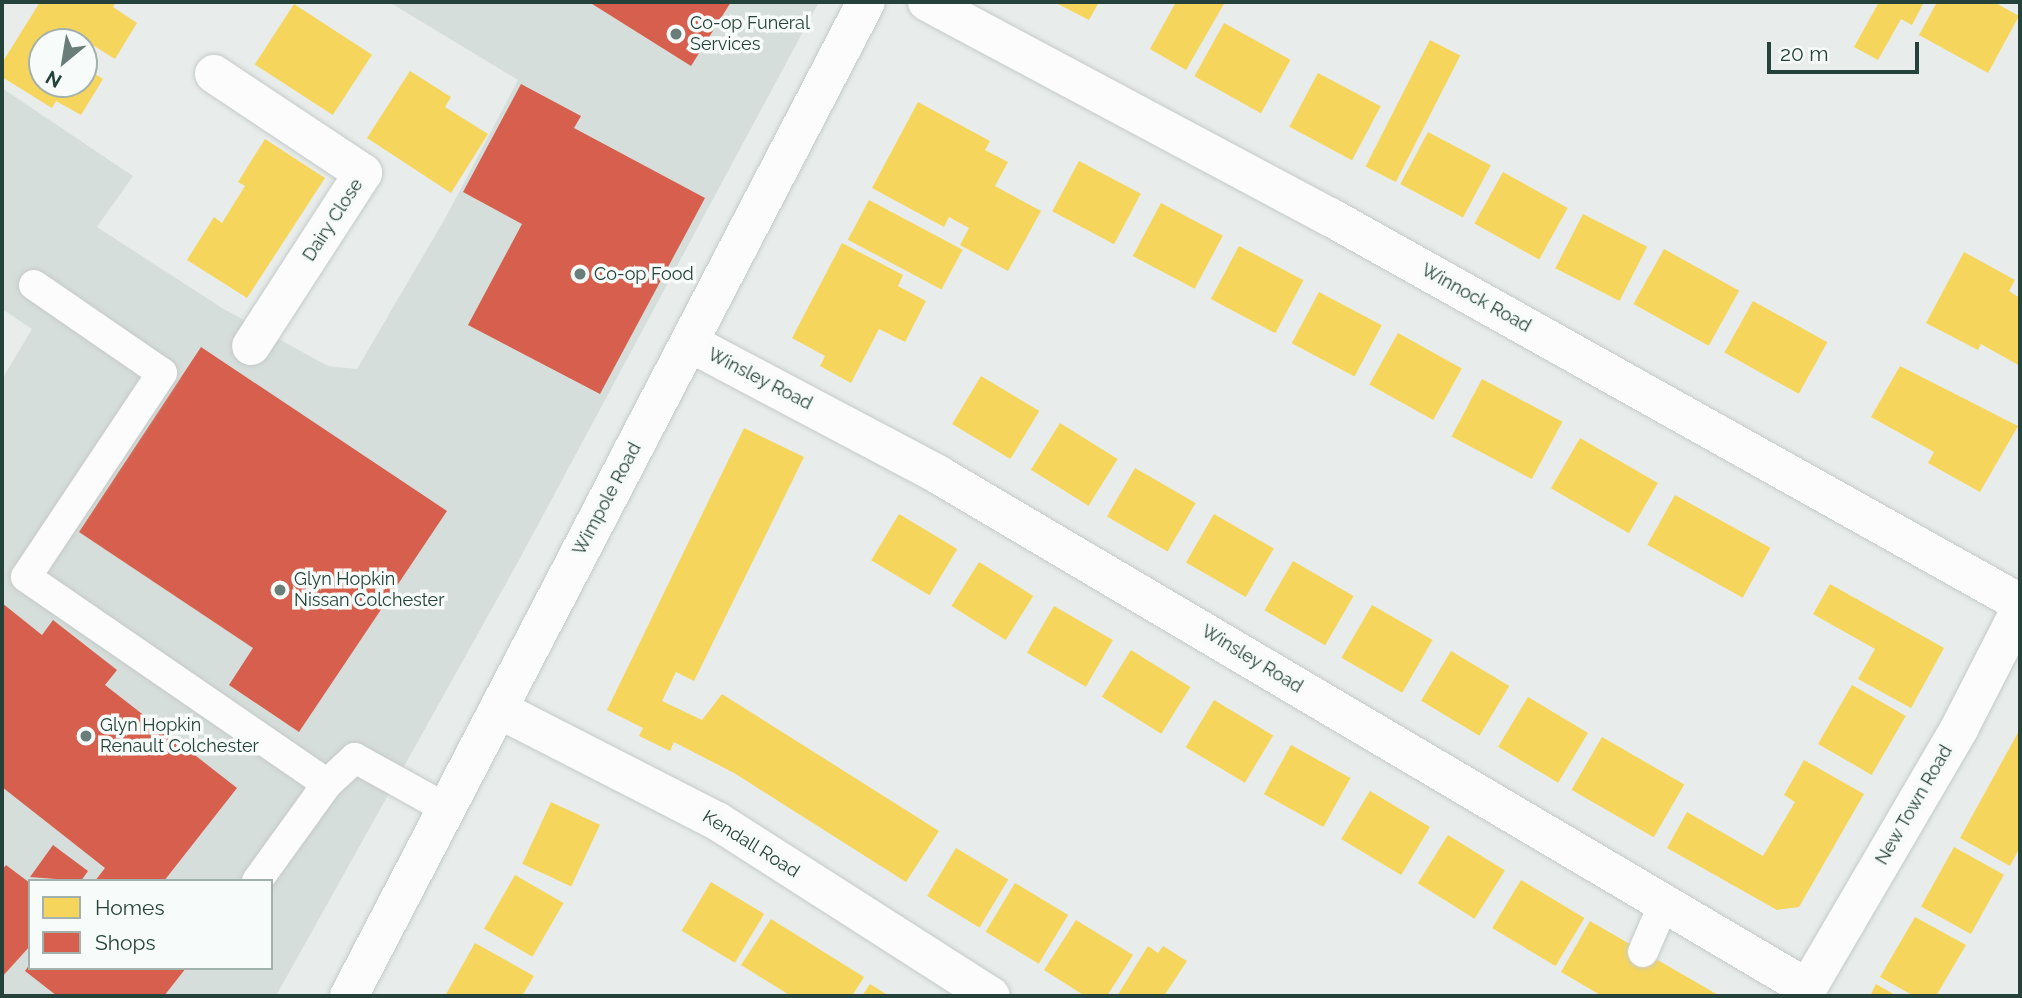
<!DOCTYPE html>
<style>
body{margin:0}
#map{position:relative;width:2022px;height:998px;overflow:hidden;background:#e8edeb;font-family:Raleway,sans-serif}
div>[style]{position:absolute}
[style*='--x']{left:calc(var(--x)*1px);top:calc(var(--y)*1px);width:calc(var(--w)*1px);rotate:calc(var(--a)*1deg)}
.built>*{inset:0;background:#d6dedb}
.homes>*{inset:0;background:#f6d55c;transform-origin:0 0}
.shops>*{inset:0;background:#d6604d}
.roads{filter:drop-shadow(0 0 2px #c5cac8) drop-shadow(0 0 2px #c5cac8)}
.service>*{height:30px;margin:-15px;padding:0 15px;transform-origin:15px;border-radius:15px;background:#fcfcfc}
.minor>*{height:38px;margin:-19px;padding:0 19px;transform-origin:19px;border-radius:19px;background:#fcfcfc}
.tertiary>*{height:38px;margin:-19px;padding:0 19px;transform-origin:19px;border-radius:19px;background:#fcfcfc}
.dots>*{width:19px;height:19px;translate:-50% -50%;box-sizing:border-box;border:4px solid #f7fbf9;border-radius:50%}
span{translate:-50% -50%;white-space:nowrap;text-align:center;line-height:1.15;-webkit-text-stroke:7px #f7fbf9;paint-order:stroke}
.poi-label{font-size:18px;color:#24423a}
.left{translate:0 -50%;text-align:left}
.street-label{font-size:18px;color:#24423a}
.frame{position:absolute;inset:0;border:4px solid #24423a;pointer-events:none}
.legend{position:absolute;left:28px;top:879px;width:245px;height:91px;box-sizing:border-box;background:#f7fbf9;border:2px solid #a3b1ad;margin:0;padding:9px 12px;list-style:none;font-size:21px;color:#24423a}
.legend li{display:flex;align-items:center;gap:14px;height:35px}
.legend b{width:35px;border:2px solid #a3b1ad}
.north{position:absolute;left:28px;top:28px;width:70px;height:70px;box-sizing:border-box;background:#f7fbf9;border:2px solid #a3b1ad;border-radius:50%;rotate:210deg;font-size:19px;font-weight:700;line-height:28px;text-align:center;color:#24423a}
.north::after{content:'';display:block;margin:auto;width:24px;height:32px;background:#697e78;clip-path:polygon(50% 0,100% 100%,50% 72%,0 100%)}
.scale{position:absolute;left:1767px;top:42px;width:152px;height:32px;box-sizing:border-box;border:4px solid #24423a;border-top:0;padding-left:9px;font-size:21px;line-height:24px;white-space:nowrap;color:#24423a;-webkit-text-stroke:5px #f7fbf9;paint-order:stroke}
</style>
<div id="map">
<div class="built">
<i style="clip-path:polygon(evenodd,389px 2px,819px 2px,518px 562px,276px 996px,2px 996px,2px 379px,32px 329px,2px 309px,2px 88px,133px 176px,97px 227px,222px 308px,328px 366px,357px 369px,447px 215px,518px 80px,389px 2px,30px 881px,271px 881px,271px 968px,30px 968px,30px 881px)"></i>
</div>
<div class="homes">
<i style="clip-path:polygon(40px 2px,116px 2px,113px 7px,137px 23px,115px 59px,91px 44px,84px 56px,84px 42px,42px 42px,42px 84px,84px 84px,84px 67px,103px 79px,81px 115px,56px 101px,52px 108px,2px 77px,2px 63px)"></i>
<i style="clip-path:polygon(1054px 2px,1099px 2px,1089px 20px)"></i>
<i style="clip-path:polygon(1176px 2px,1225px 2px,1186px 70px,1150px 49px)"></i>
<i style="clip-path:polygon(1879px 2px,1924px 2px,1912px 25px,1901px 19px,1878px 60px,1854px 47px)"></i>
<i style="clip-path:polygon(1937px 2px,1994px 2px,2019px 16px,1988px 73px,1919px 35px)"></i>
<i style="left:294px;top:4px;width:93px;height:72px;rotate:33deg"></i>
<i style="left:1224px;top:23px;width:76px;height:61px;rotate:29deg"></i>
<i style="left:1430px;top:40px;width:34px;height:142px;rotate:27deg"></i>
<i style="clip-path:polygon(410px 71px,451px 97px,445px 107px,488px 134px,451px 193px,367px 138px)"></i>
<i style="left:1318px;top:73px;width:71px;height:61px;rotate:28deg"></i>
<i style="clip-path:polygon(918px 102px,990px 141px,985px 150px,1008px 162px,995px 186px,1041px 211px,1008px 271px,960px 245px,969px 228px,949px 217px,944px 227px,872px 188px)"></i>
<i style="left:1428px;top:132px;width:71px;height:59px;rotate:28deg"></i>
<i style="clip-path:polygon(265px 139px,325px 178px,247px 298px,187px 260px,214px 217px,222px 223px,245px 186px,238px 182px)"></i>
<i style="left:1079px;top:161px;width:70px;height:57px;rotate:28deg"></i>
<i style="left:1503px;top:172px;width:74px;height:59px;rotate:29deg"></i>
<i style="left:869px;top:200px;width:106px;height:45px;rotate:28deg"></i>
<i style="left:1161px;top:203px;width:70px;height:60px;rotate:28deg"></i>
<i style="left:1583px;top:214px;width:72px;height:61px;rotate:27deg"></i>
<i style="clip-path:polygon(842px 243px,903px 275px,898px 286px,926px 301px,905px 342px,879px 329px,851px 383px,820px 366px,825px 356px,792px 338px)"></i>
<i style="left:1239px;top:246px;width:73px;height:60px;rotate:28deg"></i>
<i style="left:1664px;top:249px;width:86px;height:63px;rotate:29deg"></i>
<i style="clip-path:polygon(1964px 252px,2015px 280px,2009px 291px,2020px 298px,2020px 366px,1981px 344px,1978px 350px,1926px 323px)"></i>
<i style="left:1319px;top:292px;width:71px;height:58px;rotate:28deg"></i>
<i style="left:1753px;top:301px;width:85px;height:59px;rotate:29deg"></i>
<i style="left:1398px;top:333px;width:73px;height:59px;rotate:29deg"></i>
<i style="clip-path:polygon(1900px 366px,2018px 426px,1980px 492px,1928px 463px,1934px 452px,1871px 417px)"></i>
<i style="left:981px;top:376px;width:68px;height:56px;rotate:31deg"></i>
<i style="left:1482px;top:379px;width:91px;height:65px;rotate:28deg"></i>
<i style="left:1060px;top:423px;width:68px;height:55px;rotate:32deg"></i>
<i style="clip-path:polygon(744px 428px,804px 457px,694px 681px,676px 672px,662px 701px,702px 720px,722px 694px,939px 831px,906px 882px,734px 773px,674px 742px,670px 751px,639px 736px,643px 728px,607px 710px)"></i>
<i style="left:1580px;top:438px;width:90px;height:58px;rotate:30deg"></i>
<i style="left:1135px;top:468px;width:70px;height:56px;rotate:30deg"></i>
<i style="left:1675px;top:495px;width:109px;height:57px;rotate:29deg"></i>
<i style="left:899px;top:514px;width:68px;height:54px;rotate:31deg"></i>
<i style="left:1214px;top:514px;width:69px;height:56px;rotate:30deg"></i>
<i style="left:1293px;top:561px;width:70px;height:57px;rotate:30deg"></i>
<i style="left:979px;top:562px;width:64px;height:52px;rotate:32deg"></i>
<i style="clip-path:polygon(1830px 584px,1944px 648px,1911px 708px,1858px 679px,1875px 649px,1813px 614px)"></i>
<i style="left:1372px;top:605px;width:70px;height:61px;rotate:30deg"></i>
<i style="left:1054px;top:606px;width:68px;height:54px;rotate:30deg"></i>
<i style="left:1131px;top:650px;width:70px;height:55px;rotate:32deg"></i>
<i style="left:1451px;top:651px;width:68px;height:58px;rotate:31deg"></i>
<i style="left:1852px;top:685px;width:62px;height:68px;rotate:30deg"></i>
<i style="left:1528px;top:697px;width:70px;height:58px;rotate:31deg"></i>
<i style="left:1214px;top:700px;width:69px;height:55px;rotate:31deg"></i>
<i style="clip-path:polygon(2020px 729px,2020px 847px,2010px 866px,1960px 838px)"></i>
<i style="left:1602px;top:737px;width:95px;height:61px;rotate:30deg"></i>
<i style="left:1291px;top:745px;width:68px;height:56px;rotate:29deg"></i>
<i style="clip-path:polygon(1804px 760px,1864px 794px,1799px 907px,1777px 910px,1667px 848px,1687px 812px,1763px 856px,1795px 802px,1784px 795px)"></i>
<i style="left:1370px;top:791px;width:70px;height:56px;rotate:31deg"></i>
<i style="left:551px;top:802px;width:54px;height:68px;rotate:25deg"></i>
<i style="left:1448px;top:835px;width:67px;height:57px;rotate:32deg"></i>
<i style="left:1954px;top:847px;width:57px;height:68px;rotate:29deg"></i>
<i style="left:956px;top:848px;width:61px;height:56px;rotate:31deg"></i>
<i style="left:515px;top:875px;width:56px;height:62px;rotate:30deg"></i>
<i style="left:1521px;top:880px;width:74px;height:56px;rotate:31deg"></i>
<i style="left:711px;top:882px;width:62px;height:57px;rotate:31deg"></i>
<i style="left:1015px;top:883px;width:62px;height:57px;rotate:31deg"></i>
<i style="clip-path:polygon(1915px 917px,1966px 945px,1936px 996px,1914px 996px,1880px 977px)"></i>
<i style="clip-path:polygon(771px 919px,864px 977px,852px 996px,791px 996px,741px 965px)"></i>
<i style="clip-path:polygon(1076px 920px,1133px 955px,1107px 996px,1085px 996px,1044px 970px)"></i>
<i style="clip-path:polygon(1590px 921px,1720px 996px,1602px 996px,1561px 972px)"></i>
<i style="clip-path:polygon(475px 943px,534px 976px,522px 996px,445px 996px)"></i>
<i style="clip-path:polygon(1148px 946px,1158px 953px,1163px 946px,1187px 961px,1164px 996px,1117px 996px)"></i>
<i style="clip-path:polygon(870px 984px,889px 996px,862px 996px)"></i>
<i style="clip-path:polygon(1876px 984px,1897px 996px,1870px 996px)"></i>
</div>
<div class="shops">
<i style="clip-path:polygon(589px 2px,731px 2px,691px 66px)"></i>
<i style="clip-path:polygon(521px 84px,581px 116px,574px 128px,705px 198px,600px 394px,468px 325px,522px 224px,463px 192px)"></i>
<i style="clip-path:polygon(201px 347px,447px 511px,299px 732px,229px 685px,253px 648px,79px 532px)"></i>
<i style="clip-path:polygon(2px 603px,42px 635px,53px 620px,117px 670px,105px 685px,237px 788px,164px 881px,95px 881px,105px 868px,2px 787px)"></i>
<i style="clip-path:polygon(53px 845px,88px 871px,81px 881px,30px 877px)"></i>
<i style="clip-path:polygon(6px 865px,30px 883px,30px 946px,2px 977px,2px 870px)"></i>
<i style="clip-path:polygon(30px 964px,30px 968px,186px 968px,164px 996px,57px 996px,25px 971px)"></i>
</div>
<div class="roads">
<div class="service">
<i style="--x:34;--y:285;--w:155;--a:34.5"></i>
<i style="--x:162;--y:373;--w:245;--a:123.7"></i>
<i style="--x:26;--y:577;--w:365;--a:34.5"></i>
<i style="--x:257;--y:881;--w:120;--a:-54.2"></i>
<i style="--x:327;--y:784;--w:38;--a:-43"></i>
<i style="--x:355;--y:758;--w:105;--a:29"></i>
<i style="--x:1643;--y:952;--w:53;--a:-66.8"></i>
</div>
<div class="minor">
<i style="--x:927;--y:2;--w:457;--a:28.1"></i>
<i style="--x:1330;--y:217;--w:791;--a:29.22"></i>
<i style="--x:214;--y:74;--w:179;--a:33.6"></i>
<i style="--x:363;--y:173;--w:206;--a:122.9"></i>
<i style="--x:690;--y:343;--w:280;--a:27.9"></i>
<i style="--x:937;--y:474;--w:1010;--a:30.57"></i>
<i style="--x:500;--y:710;--w:244;--a:27.1"></i>
<i style="--x:717;--y:821;--w:325;--a:32.6"></i>
<i style="--x:1803;--y:996;--w:311;--a:-59.7"></i>
<i style="--x:1960;--y:727;--w:131;--a:-62.9"></i>
</div>
<div class="tertiary">
<i style="--x:349;--y:996;--w:1120;--a:-62.52"></i>
</div>
</div>
<div class="dots">
<i style="left:676px;top:34px;background:#697e78"></i>
<i style="left:580px;top:274px;background:#697e78"></i>
<i style="left:280px;top:590px;background:#697e78"></i>
<i style="left:86px;top:736px;background:#697e78"></i>
</div>
<div class="poi-label">
<span class="left" style="left:690px;top:34px">Co-op Funeral<br>Services</span>
<span class="left" style="left:594px;top:274px">Co-op Food</span>
<span class="left" style="left:294px;top:590px">Glyn Hopkin<br>Nissan Colchester</span>
<span class="left" style="left:100px;top:736px">Glyn Hopkin<br>Renault Colchester</span>
</div>
<div class="street-label">
<span style="left:333px;top:220px;rotate:-57deg">Dairy Close</span>
<span style="left:1476px;top:298px;rotate:29deg">Winnock Road</span>
<span style="left:760px;top:379px;rotate:27deg">Winsley Road</span>
<span style="left:607px;top:499px;rotate:-62deg">Wimpole Road</span>
<span style="left:1252px;top:659px;rotate:31deg">Winsley Road</span>
<span style="left:1914px;top:805px;rotate:-60deg">New Town Road</span>
<span style="left:751px;top:844px;rotate:32deg">Kendall Road</span>
</div>
<div class="frame"></div>
<ul class="legend">
<li><b style="height:19px;background:#f6d55c"></b>Homes</li>
<li><b style="height:19px;background:#d6604d"></b>Shops</li>
</ul>
<div class="north">N</div>
<div class="scale">20 m</div>
</div>
